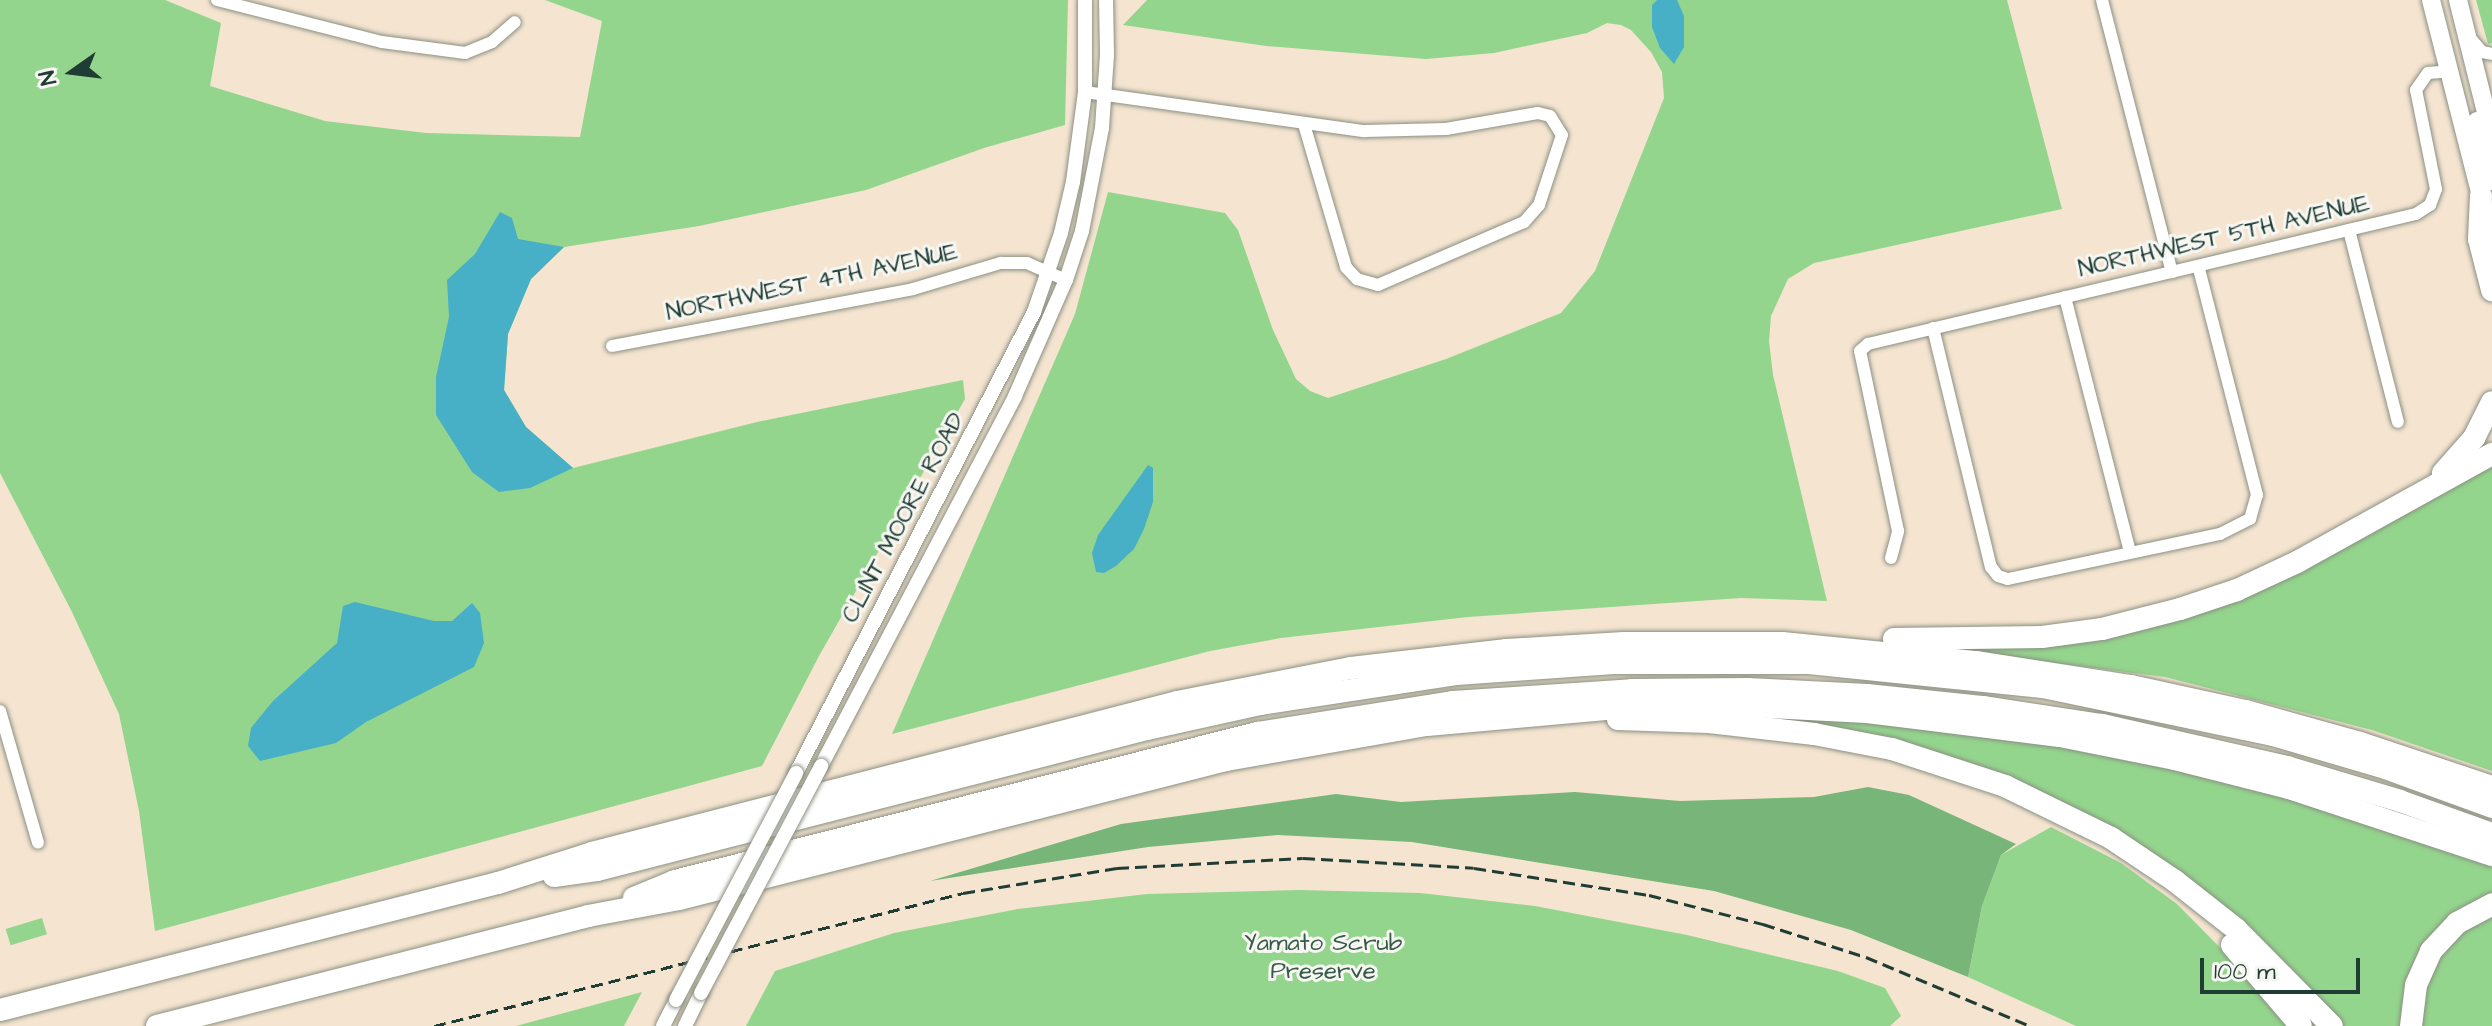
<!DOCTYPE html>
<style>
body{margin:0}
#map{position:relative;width:2492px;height:1026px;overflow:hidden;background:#f4e4d0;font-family:"Architects Daughter",sans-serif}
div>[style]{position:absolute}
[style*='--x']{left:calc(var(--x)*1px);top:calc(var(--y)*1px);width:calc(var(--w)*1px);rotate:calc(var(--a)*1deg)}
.green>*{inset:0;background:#94d58d;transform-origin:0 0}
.forest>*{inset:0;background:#77b678}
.water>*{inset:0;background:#47afc6}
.roads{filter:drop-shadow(0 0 2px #8a9082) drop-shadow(0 0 2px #8a9082)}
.minor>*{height:12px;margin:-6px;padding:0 6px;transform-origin:6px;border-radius:6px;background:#fff}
.tertiary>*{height:14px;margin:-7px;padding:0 7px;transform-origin:7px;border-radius:7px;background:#fff}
.primary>*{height:18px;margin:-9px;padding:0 9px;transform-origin:9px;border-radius:9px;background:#fff}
.motorway>*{height:22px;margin:-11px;padding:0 11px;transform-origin:11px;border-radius:11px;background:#fff}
.rail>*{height:3px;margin-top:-1.5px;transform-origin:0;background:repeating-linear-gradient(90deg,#1f3d34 0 12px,transparent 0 18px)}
.bridges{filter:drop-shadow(0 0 2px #8a9082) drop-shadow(0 0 2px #8a9082)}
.tertiary-bridge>*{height:14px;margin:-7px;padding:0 7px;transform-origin:7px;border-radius:7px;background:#fff}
span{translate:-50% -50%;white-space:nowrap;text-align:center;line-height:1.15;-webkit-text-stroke:6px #f6f6f2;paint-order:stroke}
.street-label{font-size:24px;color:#1f3d34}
.park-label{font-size:24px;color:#365b46}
.north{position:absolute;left:32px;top:32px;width:80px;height:80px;-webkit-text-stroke:6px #f6f6f2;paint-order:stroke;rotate:256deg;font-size:22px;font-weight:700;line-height:32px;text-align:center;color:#1f3d34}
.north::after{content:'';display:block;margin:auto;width:28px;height:36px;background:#1f3d34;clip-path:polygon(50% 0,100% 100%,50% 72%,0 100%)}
.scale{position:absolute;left:2200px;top:958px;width:160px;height:36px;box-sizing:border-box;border:4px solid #1f3d34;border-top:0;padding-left:10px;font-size:24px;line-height:28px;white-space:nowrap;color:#1f3d34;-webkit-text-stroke:6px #f6f6f2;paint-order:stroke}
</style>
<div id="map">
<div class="green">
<i style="clip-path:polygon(0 0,165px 0,221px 23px,210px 86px,325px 121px,426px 133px,580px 137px,602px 21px,545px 0,1068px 0,1065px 125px,984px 148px,866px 190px,699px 226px,564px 247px,531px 279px,508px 334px,504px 390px,526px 427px,573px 468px,757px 422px,963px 380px,965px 399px,819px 656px,762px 766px,155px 931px,139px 811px,119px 714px,72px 612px,0 473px)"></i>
<i style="clip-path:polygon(1147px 0,2007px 0,2062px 209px,1814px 263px,1788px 279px,1771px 316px,1769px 341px,1773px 375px,1827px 601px,1741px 598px,1468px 617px,1281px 638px,1210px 651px,892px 734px,1075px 314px,1108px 192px,1225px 213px,1238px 230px,1273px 330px,1296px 379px,1310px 391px,1328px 398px,1446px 359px,1561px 313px,1595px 271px,1664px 98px,1662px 72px,1651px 52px,1631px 30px,1621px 25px,1607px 23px,1587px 33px,1494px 53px,1426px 59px,1266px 46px,1123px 25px)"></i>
<i style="clip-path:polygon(2476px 0,2492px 0,2492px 43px,2488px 44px)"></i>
<i style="clip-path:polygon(2492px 458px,2492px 771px,2372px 730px,2165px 677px,1976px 653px,1976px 646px,2175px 616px)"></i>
<i style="clip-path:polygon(1795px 717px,1924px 725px,2082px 747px,2340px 809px,2492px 861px,2492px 897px,2453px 917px,2404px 1026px,2343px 1026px,2289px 969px,2079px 811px,1795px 724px)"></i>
<i style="clip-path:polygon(2051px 827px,2121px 863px,2177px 904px,2253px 981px,2289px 1026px,2076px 1026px,1968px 977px,1982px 906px,2001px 855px)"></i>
<i style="clip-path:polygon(1298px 890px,1420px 893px,1535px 906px,1687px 935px,1838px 971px,1885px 988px,1901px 1016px,1890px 1026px,746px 1026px,775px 971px,894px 933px,1018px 909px,1147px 894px)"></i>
<i style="clip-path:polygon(2492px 914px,2492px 1026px,2422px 1026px,2427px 983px,2444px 951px,2468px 927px)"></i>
<i style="left:42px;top:918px;width:17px;height:38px;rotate:73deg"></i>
<i style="clip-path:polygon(642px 992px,624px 1026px,516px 1026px)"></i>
</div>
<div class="forest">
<i style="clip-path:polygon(1868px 787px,1909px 795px,2016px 844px,2001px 855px,1982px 906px,1968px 977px,1851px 930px,1714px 891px,1412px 842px,1278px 835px,1148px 847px,930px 881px,1121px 824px,1336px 794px,1401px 802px,1575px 792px,1680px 801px,1814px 797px)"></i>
</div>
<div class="water">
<i style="clip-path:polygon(1657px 0,1677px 0,1684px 16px,1684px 47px,1674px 64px,1660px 48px,1652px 27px,1652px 5px)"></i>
<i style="clip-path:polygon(500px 212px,512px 218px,518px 239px,564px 247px,531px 279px,508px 334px,504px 390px,526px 427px,573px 468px,530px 488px,499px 492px,472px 472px,436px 415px,436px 377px,449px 317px,447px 280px,475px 254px)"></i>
<i style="clip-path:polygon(1148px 465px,1153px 468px,1153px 502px,1144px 529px,1134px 549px,1116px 566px,1104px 573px,1096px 572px,1092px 553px,1098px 535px)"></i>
<i style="clip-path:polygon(355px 602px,434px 621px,452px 621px,472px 603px,480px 613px,484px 643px,474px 667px,366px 722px,336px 743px,260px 761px,248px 746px,251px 728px,273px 701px,337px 643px,343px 606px)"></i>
</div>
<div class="roads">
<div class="minor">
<i style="--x:217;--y:0;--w:170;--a:14.3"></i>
<i style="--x:382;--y:42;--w:84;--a:7.5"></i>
<i style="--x:465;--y:53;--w:29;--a:-22"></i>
<i style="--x:492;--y:42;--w:30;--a:-41"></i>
<i style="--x:2102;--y:0;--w:281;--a:75.6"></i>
<i style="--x:2470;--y:38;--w:18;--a:49"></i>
<i style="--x:2482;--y:52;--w:10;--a:11"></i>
<i style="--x:1085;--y:92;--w:282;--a:8"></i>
<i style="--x:1364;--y:131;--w:82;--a:-1.4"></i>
<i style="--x:1446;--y:129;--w:93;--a:-9.9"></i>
<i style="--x:1538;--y:113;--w:12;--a:14"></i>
<i style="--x:1550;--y:116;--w:22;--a:58"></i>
<i style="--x:1562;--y:135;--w:74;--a:108.2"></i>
<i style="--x:1539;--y:205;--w:23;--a:131"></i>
<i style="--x:1524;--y:222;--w:159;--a:156.7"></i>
<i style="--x:1378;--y:285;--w:22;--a:-164"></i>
<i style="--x:1357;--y:279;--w:16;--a:-133"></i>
<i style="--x:1346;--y:267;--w:149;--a:-106.4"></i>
<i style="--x:2349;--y:230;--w:198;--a:75.7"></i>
<i style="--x:2065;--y:297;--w:263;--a:75.7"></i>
<i style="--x:1933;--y:328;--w:246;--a:76.4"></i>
<i style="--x:1991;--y:567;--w:11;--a:52"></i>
<i style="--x:1998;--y:576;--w:10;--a:17"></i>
<i style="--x:2008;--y:579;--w:217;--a:-12"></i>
<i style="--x:2220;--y:534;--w:34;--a:-27"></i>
<i style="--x:2250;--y:519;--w:25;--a:-74"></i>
<i style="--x:2257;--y:495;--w:236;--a:-104.4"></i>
<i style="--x:612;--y:346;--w:306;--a:-10.7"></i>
<i style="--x:913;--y:289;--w:92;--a:-16.5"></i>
<i style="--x:1001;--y:263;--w:26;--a:0"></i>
<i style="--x:1027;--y:263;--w:43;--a:23.6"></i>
<i style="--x:1891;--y:558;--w:28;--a:-75"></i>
<i style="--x:1898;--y:531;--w:184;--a:-101.9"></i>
<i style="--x:1860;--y:351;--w:11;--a:-41"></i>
<i style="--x:1868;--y:344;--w:563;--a:-13.35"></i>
<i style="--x:2416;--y:214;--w:17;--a:-33"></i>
<i style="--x:2430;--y:205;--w:17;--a:-69"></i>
<i style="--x:2436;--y:189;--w:101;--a:-101.4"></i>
<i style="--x:2416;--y:90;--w:21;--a:-55"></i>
<i style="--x:2428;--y:73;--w:21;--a:-5"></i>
<i style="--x:0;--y:711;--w:137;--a:73.9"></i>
</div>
<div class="tertiary">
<i style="--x:821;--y:766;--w:418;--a:-62.3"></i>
<i style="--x:1015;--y:396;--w:127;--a:-66.3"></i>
<i style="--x:1066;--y:280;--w:52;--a:-71.9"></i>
<i style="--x:1082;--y:231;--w:105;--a:-79"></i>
<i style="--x:1102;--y:128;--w:73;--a:-86.1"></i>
<i style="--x:1107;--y:55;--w:55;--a:-91"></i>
<i style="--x:796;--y:773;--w:519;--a:-62.69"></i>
<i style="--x:1034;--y:312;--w:83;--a:-71.1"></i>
<i style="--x:1061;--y:233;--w:52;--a:-76.8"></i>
<i style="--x:1073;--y:182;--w:91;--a:-82.4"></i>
<i style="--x:1085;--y:92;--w:92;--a:-90"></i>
<i style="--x:663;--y:1026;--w:29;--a:-63"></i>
<i style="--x:685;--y:1026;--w:37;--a:-64"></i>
</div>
<div class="primary">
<i style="--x:2431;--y:0;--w:247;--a:75.7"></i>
<i style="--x:2458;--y:0;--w:140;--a:76"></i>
<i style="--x:2477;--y:121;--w:62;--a:76"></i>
</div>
<div class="motorway">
<i style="--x:2481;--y:196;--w:43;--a:92.7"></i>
<i style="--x:2479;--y:239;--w:53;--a:75.7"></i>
<i style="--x:2443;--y:473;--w:47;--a:-48.5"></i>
<i style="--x:2474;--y:438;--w:40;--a:-63.4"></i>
<i style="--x:1894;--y:639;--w:148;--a:-0.8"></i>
<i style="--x:2042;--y:637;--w:61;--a:-7.6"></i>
<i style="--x:2102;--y:629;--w:81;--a:-14.4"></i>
<i style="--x:2180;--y:609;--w:60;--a:-18.4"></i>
<i style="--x:2237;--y:590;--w:66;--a:-25"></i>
<i style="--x:2297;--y:562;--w:223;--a:-29"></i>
<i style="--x:1618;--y:719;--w:91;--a:1.9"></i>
<i style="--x:1709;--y:722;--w:106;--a:6.5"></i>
<i style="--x:1814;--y:734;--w:79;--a:10.9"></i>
<i style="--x:1892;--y:749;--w:119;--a:18.1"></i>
<i style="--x:2005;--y:786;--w:118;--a:26.1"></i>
<i style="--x:2111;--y:838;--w:77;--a:33.9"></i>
<i style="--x:2175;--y:881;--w:78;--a:38.2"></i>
<i style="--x:2236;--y:929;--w:136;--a:45.3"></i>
<i style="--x:554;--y:876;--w:43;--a:-7.9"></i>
<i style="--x:597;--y:870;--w:568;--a:-14.38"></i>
<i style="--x:1147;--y:729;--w:117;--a:-12.4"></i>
<i style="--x:1261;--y:704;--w:197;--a:-8.7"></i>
<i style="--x:1456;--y:674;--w:158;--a:-4"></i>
<i style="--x:1614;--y:663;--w:195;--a:0"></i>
<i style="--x:1809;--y:663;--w:235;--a:5.9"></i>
<i style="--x:2043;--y:687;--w:235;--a:11.8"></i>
<i style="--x:2273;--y:735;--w:117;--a:16.4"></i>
<i style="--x:2385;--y:768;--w:114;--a:20"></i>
<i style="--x:634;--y:898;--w:44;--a:-22.5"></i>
<i style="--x:675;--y:881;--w:601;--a:-14.27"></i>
<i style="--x:1257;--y:733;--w:198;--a:-9"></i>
<i style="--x:1453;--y:702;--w:179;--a:-3.8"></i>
<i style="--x:1632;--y:690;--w:116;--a:-0.5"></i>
<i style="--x:1748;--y:689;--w:119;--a:2.9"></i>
<i style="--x:1867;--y:695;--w:118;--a:5.9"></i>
<i style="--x:1984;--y:707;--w:119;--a:8.7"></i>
<i style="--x:2102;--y:725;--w:190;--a:12.8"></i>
<i style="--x:2287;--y:767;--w:118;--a:16.7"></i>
<i style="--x:2400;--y:801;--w:98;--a:19.7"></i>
<i style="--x:2232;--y:945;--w:106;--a:49.6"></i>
<i style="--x:0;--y:1010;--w:514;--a:-14.31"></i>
<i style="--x:498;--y:883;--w:99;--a:-17.7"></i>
<i style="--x:592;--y:853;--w:604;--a:-14.47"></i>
<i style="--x:1177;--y:702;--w:177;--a:-11.1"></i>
<i style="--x:1351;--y:668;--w:157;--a:-6.6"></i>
<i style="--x:1507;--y:650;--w:117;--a:-3.4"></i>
<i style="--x:1624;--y:643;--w:158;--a:0"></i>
<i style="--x:1782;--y:643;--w:196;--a:5.6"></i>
<i style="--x:1977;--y:662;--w:156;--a:8.9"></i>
<i style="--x:2131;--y:686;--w:118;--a:12.3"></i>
<i style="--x:2246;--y:711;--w:118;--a:15.7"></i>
<i style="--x:2360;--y:743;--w:139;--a:18.4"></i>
<i style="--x:157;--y:1026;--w:445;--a:-14.3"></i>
<i style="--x:588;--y:916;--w:93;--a:-10.6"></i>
<i style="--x:679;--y:899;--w:564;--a:-14.26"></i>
<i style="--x:1226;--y:760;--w:204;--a:-9.9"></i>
<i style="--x:1427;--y:725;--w:213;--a:-5.1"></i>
<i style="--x:1639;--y:706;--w:111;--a:0"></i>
<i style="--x:1750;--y:706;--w:117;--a:2.9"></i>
<i style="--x:1867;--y:712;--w:194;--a:7.1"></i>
<i style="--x:2060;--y:736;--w:117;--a:11.3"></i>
<i style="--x:2175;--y:759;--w:118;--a:14.3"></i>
<i style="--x:2289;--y:788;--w:214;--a:18.3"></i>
<i style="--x:2411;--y:1026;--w:41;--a:-83"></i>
<i style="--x:2416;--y:985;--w:37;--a:-66"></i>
<i style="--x:2431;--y:951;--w:38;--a:-47"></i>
<i style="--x:2457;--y:923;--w:40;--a:-28"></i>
</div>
</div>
<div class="rail">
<i style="--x:434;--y:1026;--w:545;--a:-14.11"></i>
<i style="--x:963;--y:893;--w:156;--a:-9.2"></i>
<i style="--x:1117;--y:868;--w:186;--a:-3.1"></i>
<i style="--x:1303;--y:858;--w:171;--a:3.3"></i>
<i style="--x:1474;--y:868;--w:177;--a:8.8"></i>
<i style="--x:1649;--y:895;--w:118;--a:14.3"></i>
<i style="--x:1763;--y:924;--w:108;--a:17.8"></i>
<i style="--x:1866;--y:957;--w:178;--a:22.8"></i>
</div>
<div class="bridges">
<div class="tertiary-bridge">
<i style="--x:701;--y:993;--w:257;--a:-62.1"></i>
<i style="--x:676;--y:1000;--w:257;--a:-62.1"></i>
</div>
</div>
<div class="street-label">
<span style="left:2224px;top:237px;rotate:-13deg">NORTHWEST 5TH AVENUE</span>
<span style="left:812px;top:283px;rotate:-12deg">NORTHWEST 4TH AVENUE</span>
<span style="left:904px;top:518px;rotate:-62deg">CLINT MOORE ROAD</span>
</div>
<div class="park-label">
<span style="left:1323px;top:958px">Yamato Scrub<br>Preserve</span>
</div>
<div class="north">N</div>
<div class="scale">100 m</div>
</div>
